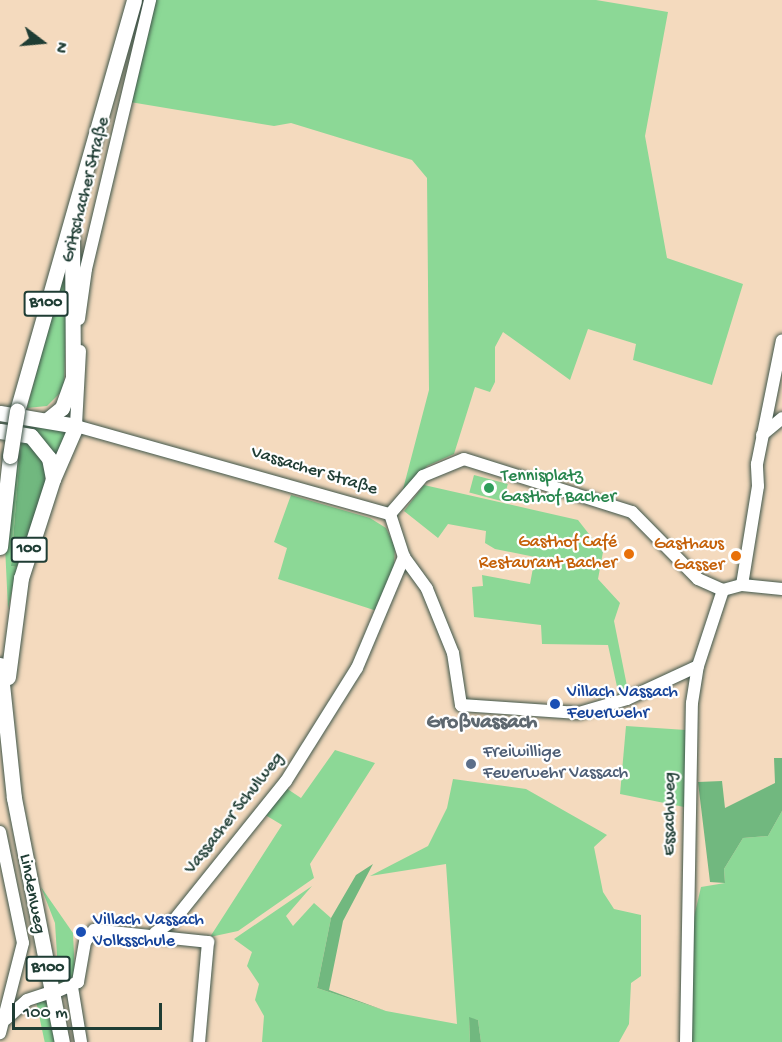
<!DOCTYPE html>
<meta charset="utf-8">
<style>
body{margin:0}
#map{position:relative;width:782px;height:1042px;overflow:hidden;background:#f4dabe;font-family:"Gochi Hand",sans-serif}
div>[style]{position:absolute}
[style*='--x']{left:calc(var(--x)*1px);top:calc(var(--y)*1px);width:calc(var(--w)*1px);rotate:calc(var(--a)*1deg)}
.green>*{inset:0;background:#8cd896;transform-origin:0 0}
.forest>*{inset:0;background:#71b87f}
.roads{filter:drop-shadow(0 0 2px #3f5549) drop-shadow(0 0 2px #3f5549)}
.minor>*{height:12px;margin:-6px;padding:0 6px;transform-origin:6px;border-radius:6px;background:#fff}
.major>*{height:15px;margin:-7.5px;padding:0 7.5px;transform-origin:7.5px;border-radius:7.5px;background:#fff}
.bridges{filter:drop-shadow(0 0 2px #3f5549) drop-shadow(0 0 2px #3f5549)}
.major-bridge>*{height:15px;margin:-7.5px;padding:0 7.5px;transform-origin:7.5px;border-radius:7.5px;background:#fff}
.dots>*{width:16px;height:16px;translate:-50% -50%;box-sizing:border-box;border:3px solid #fff;border-radius:50%}
span{translate:-50% -50%;white-space:nowrap;text-align:center;line-height:1.15;-webkit-text-stroke:4.5px #fff;paint-order:stroke}
.shield-label span{padding:2px 4px;background:#fff;border:2px solid;border-radius:4px;-webkit-text-stroke-width:0}
.shield-label{font-size:16px;color:#1f3d34;font-weight:700}
.street-label{font-size:18px;color:#1f3d34}
.leisure-label{font-size:18px;color:#27864d}
.left{translate:0 -50%;text-align:left}
.food-label{font-size:18px;color:#c56008}
.right{translate:-100% -50%;text-align:right}
.transit-label{font-size:18px;color:#164399}
.service-label{font-size:18px;color:#4e5e75}
.quarter-label{font-size:21px;color:#5e6870;font-weight:700}
.north{position:absolute;left:12px;top:12px;width:60px;height:60px;-webkit-text-stroke:4px #fff;paint-order:stroke;rotate:106deg;font-size:16px;font-weight:700;line-height:24px;text-align:center;color:#1f3d34}
.north::after{content:'';display:block;margin:auto;width:21px;height:27px;background:#1f3d34;clip-path:polygon(50% 0,100% 100%,50% 72%,0 100%)}
.scale{position:absolute;left:12px;top:1003px;width:150px;height:27px;box-sizing:border-box;border:3px solid #1f3d34;border-top:0;padding-left:8px;font-size:18px;line-height:21px;white-space:nowrap;color:#1f3d34;-webkit-text-stroke:4px #fff;paint-order:stroke}
</style>
<div id="map">
<div class="green">
<i style="clip-path:polygon(153px 0,596px 0,668px 12px,645px 136px,667px 258px,743px 284px,712px 385px,633px 360px,636px 344px,588px 329px,570px 380px,503px 332px,495px 347px,495px 382px,490px 392px,475px 387px,454px 454px,427px 466px,402px 493px,429px 390px,427px 178px,412px 160px,291px 123px,274px 126px,130px 102px)"></i>
<i style="clip-path:polygon(68px 253px,64px 389px,47px 406px,27px 408px)"></i>
<i style="clip-path:polygon(25px 422px,67px 430px,55px 463px,23px 428px)"></i>
<i style="clip-path:polygon(21px 438px,11px 566px,17px 567px,8px 609px,5px 546px)"></i>
<i style="left:474px;top:475px;width:35px;height:18px;rotate:15deg"></i>
<i style="clip-path:polygon(424px 485px,578px 520px,603px 552px,598px 579px,620px 603px,614px 621px,628px 691px,619px 696px,608px 645px,542px 644px,541px 625px,474px 617px,472px 587px,483px 586px,482px 575px,530px 584px,535px 557px,495px 549px,485px 543px,486px 531px,448px 524px,438px 538px,404px 511px)"></i>
<i style="clip-path:polygon(291px 495px,370px 518px,386px 528px,395px 547px,394px 567px,377px 611px,278px 579px,287px 548px,274px 542px)"></i>
<i style="clip-path:polygon(626px 726px,686px 730px,689px 808px,620px 794px)"></i>
<i style="clip-path:polygon(335px 750px,375px 763px,310px 864px,314px 878px,238px 931px,210px 937px,282px 825px,262px 813px,286px 788px,301px 798px)"></i>
<i style="clip-path:polygon(453px 779px,526px 789px,607px 835px,594px 847px,603px 892px,614px 909px,641px 915px,641px 976px,631px 983px,629px 1024px,619px 1042px,481px 1042px,478px 1020px,469px 1018px,470px 1042px,262px 1042px,264px 1016px,255px 1000px,259px 984px,247px 966px,252px 952px,234px 939px,312px 886px,286px 916px,293px 926px,314px 903px,331px 918px,317px 988px,386px 1011px,457px 1024px,446px 864px,370px 876px,428px 846px,447px 808px)"></i>
<i style="clip-path:polygon(782px 811px,782px 1042px,689px 1042px,690px 934px,701px 887px,725px 883px,724px 869px,743px 838px,768px 836px)"></i>
<i style="clip-path:polygon(41px 887px,73px 933px,75px 976px,59px 987px,55px 923px)"></i>
<i style="left:46px;top:1000px;width:43px;height:10px;rotate:78deg"></i>
</div>
<div class="forest">
<i style="clip-path:polygon(21px 438px,35px 446px,45px 465px,45px 484px,17px 567px,11px 566px)"></i>
<i style="clip-path:polygon(774px 758px,782px 758px,782px 811px,768px 836px,743px 838px,724px 869px,725px 883px,710px 882px,698px 782px,722px 781px,725px 808px,775px 783px)"></i>
<i style="clip-path:polygon(373px 864px,343px 921px,329px 990px,386px 1011px,317px 988px,331px 918px,356px 875px)"></i>
<i style="clip-path:polygon(469px 1017px,478px 1020px,481px 1042px,470px 1042px)"></i>
</div>
<div class="roads">
<div class="minor">
<i style="--x:79;--y:319;--w:50;--a:-82"></i>
<i style="--x:86;--y:269;--w:277;--a:-76.6"></i>
<i style="--x:80;--y:351;--w:75;--a:93.1"></i>
<i style="--x:76;--y:426;--w:326;--a:15.7"></i>
<i style="--x:390;--y:514;--w:50;--a:-49"></i>
<i style="--x:423;--y:476;--w:44;--a:-22.5"></i>
<i style="--x:464;--y:459;--w:176;--a:17.5"></i>
<i style="--x:632;--y:512;--w:94;--a:45.4"></i>
<i style="--x:698;--y:579;--w:27;--a:24"></i>
<i style="--x:723;--y:590;--w:20;--a:-15"></i>
<i style="--x:742;--y:585;--w:100;--a:-80.8"></i>
<i style="--x:758;--y:486;--w:22;--a:-93"></i>
<i style="--x:757;--y:464;--w:126;--a:-78.6"></i>
<i style="--x:762;--y:435;--w:26;--a:-40"></i>
<i style="--x:390;--y:514;--w:45;--a:72"></i>
<i style="--x:404;--y:557;--w:39;--a:54"></i>
<i style="--x:427;--y:589;--w:69;--a:67.9"></i>
<i style="--x:453;--y:653;--w:53;--a:81.3"></i>
<i style="--x:461;--y:705;--w:118;--a:3.9"></i>
<i style="--x:579;--y:713;--w:50;--a:-16.3"></i>
<i style="--x:627;--y:699;--w:78;--a:-24.9"></i>
<i style="--x:742;--y:585;--w:40;--a:5.7"></i>
<i style="--x:0;--y:832;--w:113;--a:78.3"></i>
<i style="--x:23;--y:943;--w:93;--a:104.3"></i>
<i style="--x:155;--y:933;--w:24;--a:-35"></i>
<i style="--x:175;--y:919;--w:177;--a:-51.2"></i>
<i style="--x:286;--y:781;--w:133;--a:-57.9"></i>
<i style="--x:357;--y:668;--w:121;--a:-67.1"></i>
<i style="--x:72;--y:987;--w:56;--a:80.7"></i>
<i style="--x:58;--y:991;--w:22;--a:-24"></i>
<i style="--x:78;--y:982;--w:41;--a:-80.1"></i>
<i style="--x:85;--y:942;--w:15;--a:-53"></i>
<i style="--x:94;--y:930;--w:115;--a:6"></i>
<i style="--x:208;--y:942;--w:100;--a:95.1"></i>
<i style="--x:6;--y:1019;--w:28;--a:-42"></i>
<i style="--x:27;--y:1000;--w:20;--a:-18"></i>
<i style="--x:686;--y:1042;--w:339;--a:-89"></i>
<i style="--x:692;--y:703;--w:37;--a:-81"></i>
<i style="--x:698;--y:666;--w:80;--a:-71.8"></i>
</div>
<div class="major">
<i style="--x:17;--y:411;--w:427;--a:-74.1"></i>
<i style="--x:0;--y:413;--w:77;--a:9.7"></i>
<i style="--x:76;--y:426;--w:58;--a:113.5"></i>
<i style="--x:47;--y:420;--w:19;--a:-39"></i>
<i style="--x:62;--y:408;--w:32;--a:-70"></i>
<i style="--x:73;--y:378;--w:141;--a:-90.4"></i>
<i style="--x:0;--y:431;--w:31;--a:9"></i>
<i style="--x:31;--y:436;--w:28;--a:51"></i>
<i style="--x:49;--y:458;--w:21;--a:79"></i>
<i style="--x:53;--y:479;--w:104;--a:107.9"></i>
<i style="--x:21;--y:578;--w:100;--a:97.5"></i>
<i style="--x:0;--y:547;--w:92;--a:-83.7"></i>
<i style="--x:0;--y:665;--w:134;--a:84"></i>
<i style="--x:14;--y:798;--w:249;--a:78.9"></i>
</div>
</div>
<div class="bridges">
<div class="major-bridge">
<i style="--x:10;--y:456;--w:46;--a:-81.2"></i>
</div>
</div>
<div class="dots">
<i style="left:489px;top:488px;background:#2e9e5b"></i>
<i style="left:629px;top:554px;background:#e8710a"></i>
<i style="left:736px;top:556px;background:#e8710a"></i>
<i style="left:555px;top:704px;background:#1a4fb4"></i>
<i style="left:471px;top:764px;background:#5c6f8a"></i>
<i style="left:81px;top:932px;background:#1a4fb4"></i>
</div>
<div class="shield-label">
<span style="left:46px;top:304px">B100</span>
<span style="left:29px;top:550px">100</span>
<span style="left:48px;top:969px">B100</span>
</div>
<div class="street-label">
<span style="left:87px;top:190px;rotate:-76deg">Gritschacher Straße</span>
<span style="left:314px;top:472px;rotate:17deg">Vassacher Straße</span>
<span style="left:235px;top:814px;rotate:-52deg">Vassacher Schulweg</span>
<span style="left:671px;top:814px;rotate:-90deg">Essachweg</span>
<span style="left:31px;top:894px;rotate:79deg">Lindenweg</span>
</div>
<div class="leisure-label">
<span class="left" style="left:501px;top:488px">Tennisplatz<br>Gasthof Bacher</span>
</div>
<div class="food-label">
<span class="right" style="left:617px;top:554px">Gasthof Café<br>Restaurant Bacher</span>
<span class="right" style="left:724px;top:556px">Gasthaus<br>Gasser</span>
</div>
<div class="transit-label">
<span class="left" style="left:567px;top:704px">Villach Vassach<br>Feuerwehr</span>
<span class="left" style="left:93px;top:932px">Villach Vassach<br>Volksschule</span>
</div>
<div class="service-label">
<span class="left" style="left:483px;top:764px">Freiwillige<br>Feuerwehr Vassach</span>
</div>
<div class="quarter-label">
<span style="left:482px;top:724px">Großvassach</span>
</div>
<div class="north">N</div>
<div class="scale">100 m</div>
</div>
